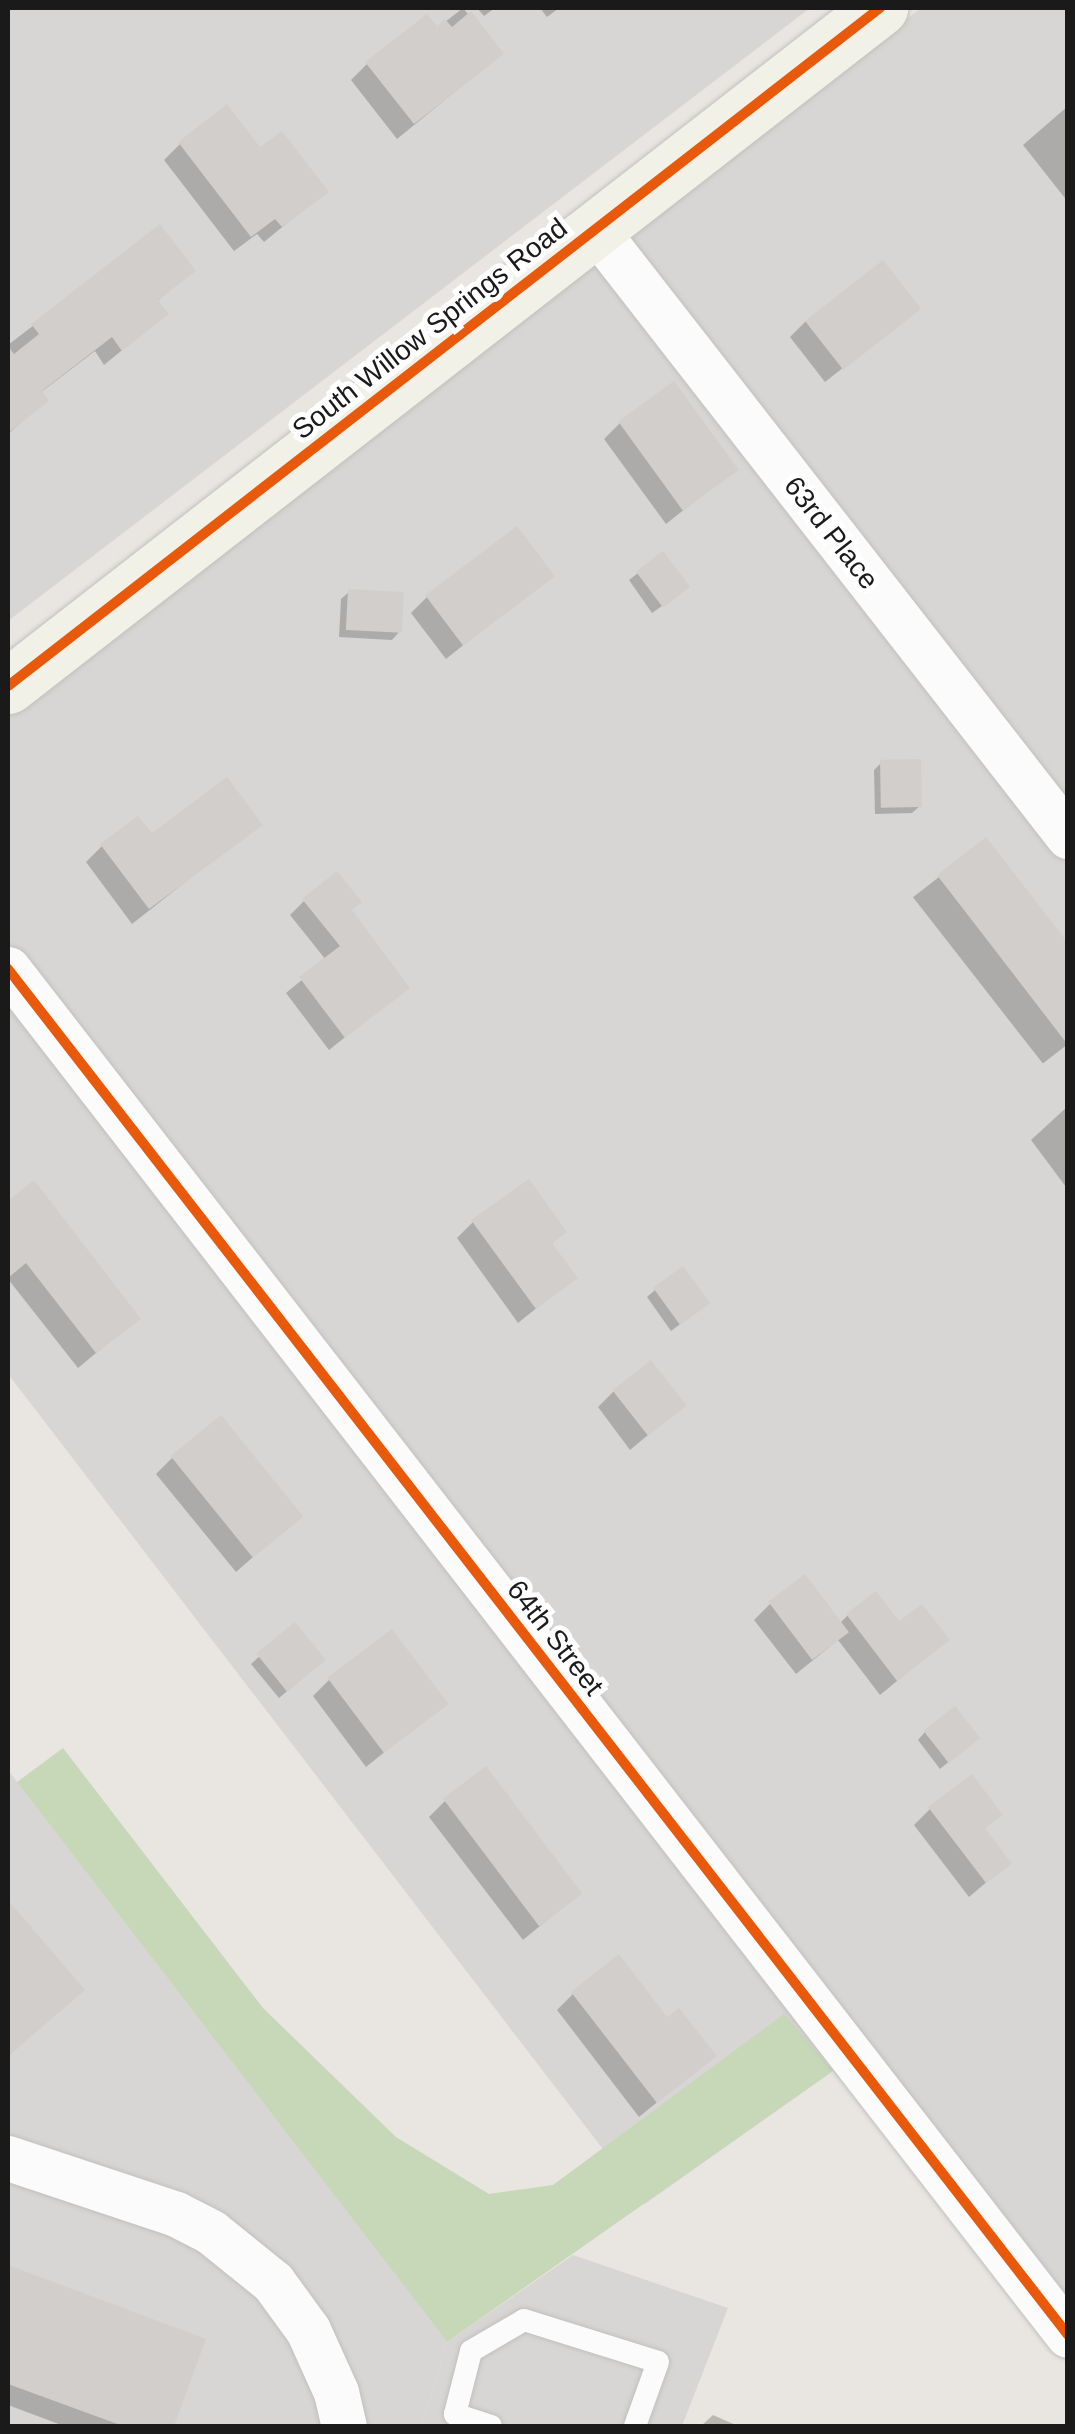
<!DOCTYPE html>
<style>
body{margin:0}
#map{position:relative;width:1075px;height:2434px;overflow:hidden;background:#e9e6e2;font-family:Arial,sans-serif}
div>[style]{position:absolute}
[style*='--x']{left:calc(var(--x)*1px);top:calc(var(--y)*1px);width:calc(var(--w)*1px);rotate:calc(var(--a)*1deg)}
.residential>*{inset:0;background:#d8d6d4}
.religious>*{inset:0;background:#d7d6d4}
.forest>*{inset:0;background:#c6d8b7}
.shadow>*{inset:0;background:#0003;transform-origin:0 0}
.building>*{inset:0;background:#d1cecb;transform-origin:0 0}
.roads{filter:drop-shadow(0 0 2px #c1c0be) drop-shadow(0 0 2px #c1c0be)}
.lane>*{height:22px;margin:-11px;padding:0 11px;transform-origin:11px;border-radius:11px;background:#fcfbfb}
.street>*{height:45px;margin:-22.5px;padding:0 22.5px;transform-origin:22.5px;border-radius:22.5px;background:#fcfbfb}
.secondary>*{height:55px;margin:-27.5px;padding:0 27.5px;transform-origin:27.5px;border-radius:27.5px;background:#f2f1e8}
.cycleway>*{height:10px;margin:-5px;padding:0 5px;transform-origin:5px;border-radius:5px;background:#e8590c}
span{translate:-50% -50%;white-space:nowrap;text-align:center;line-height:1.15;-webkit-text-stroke:10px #fff;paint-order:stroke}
.street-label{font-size:28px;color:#1a1a1a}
.frame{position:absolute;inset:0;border:10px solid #1a1a1a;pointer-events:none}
</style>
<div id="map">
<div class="residential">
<i style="clip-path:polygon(8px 8px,810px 8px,8px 621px)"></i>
<i style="clip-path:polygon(921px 8px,1067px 8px,1067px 2322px,833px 2071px,645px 2204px,8px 1374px,8px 715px)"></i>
<i style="clip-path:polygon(8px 1770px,447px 2342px,422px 2426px,8px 2426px)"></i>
</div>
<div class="religious">
<i style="clip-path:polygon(573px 2255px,728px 2308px,682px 2426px,422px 2426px,447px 2342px)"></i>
</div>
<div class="forest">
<i style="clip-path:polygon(63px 1748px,263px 2008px,396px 2137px,489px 2194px,553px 2185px,784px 2014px,833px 2071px,447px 2342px,17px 1782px)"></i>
</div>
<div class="shadow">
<i style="clip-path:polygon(463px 8px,501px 54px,397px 139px,351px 80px,367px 64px,436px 29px)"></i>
<i style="clip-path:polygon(477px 8px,495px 8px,484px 16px)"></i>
<i style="clip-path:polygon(540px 8px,559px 8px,547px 17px)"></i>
<i style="clip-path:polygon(1068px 106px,1068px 202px,1023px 145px)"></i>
<i style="clip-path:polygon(180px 144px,260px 151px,325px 192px,264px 242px,257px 234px,234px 251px,164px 160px)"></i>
<i style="clip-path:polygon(160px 228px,192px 271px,156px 302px,166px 314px,104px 365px,95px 351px,40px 393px,46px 400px,8px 434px,8px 345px)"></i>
<i style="clip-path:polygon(917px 309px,825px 382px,790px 337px,806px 321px)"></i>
<i style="clip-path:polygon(620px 423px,734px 470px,666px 524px,604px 439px)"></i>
<i style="clip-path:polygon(663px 554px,679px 594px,652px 613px,629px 580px)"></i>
<i style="clip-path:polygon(551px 575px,446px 659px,411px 613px,427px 597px)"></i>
<i style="clip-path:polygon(349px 592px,399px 632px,392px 640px,339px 637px,341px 599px)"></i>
<i style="clip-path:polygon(882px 762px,920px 806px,912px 813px,875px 814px,874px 770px)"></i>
<i style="clip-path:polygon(259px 824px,132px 924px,86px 862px,102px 846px)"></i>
<i style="left:939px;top:877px;width:211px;height:33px;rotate:52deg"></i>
<i style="clip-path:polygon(304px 901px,349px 911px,407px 988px,329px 1050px,286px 993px,326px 960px,290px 915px)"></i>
<i style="clip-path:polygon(1068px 1106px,1068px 1186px,1066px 1187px,1031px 1140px)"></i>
<i style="clip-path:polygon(33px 1184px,138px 1318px,78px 1368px,8px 1279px,8px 1204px)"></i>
<i style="clip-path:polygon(473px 1222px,564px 1232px,550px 1245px,574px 1278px,518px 1323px,457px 1238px)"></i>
<i style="clip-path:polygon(655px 1290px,699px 1310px,671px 1331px,647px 1297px)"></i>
<i style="clip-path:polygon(614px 1391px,683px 1406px,630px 1450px,598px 1407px)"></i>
<i style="clip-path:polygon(172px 1458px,300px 1516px,236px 1572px,156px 1474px)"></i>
<i style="clip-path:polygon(770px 1604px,839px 1624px,848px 1615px,898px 1624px,947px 1640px,880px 1695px,838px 1640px,796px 1674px,754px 1620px)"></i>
<i style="clip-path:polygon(294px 1626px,316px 1667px,279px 1698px,251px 1664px)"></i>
<i style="clip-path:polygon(329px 1680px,444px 1704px,366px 1767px,313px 1696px)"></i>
<i style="clip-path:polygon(925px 1732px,969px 1745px,940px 1769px,918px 1740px)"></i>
<i style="clip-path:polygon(445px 1801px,580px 1893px,523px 1940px,429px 1817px)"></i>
<i style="clip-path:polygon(930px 1809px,999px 1814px,983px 1830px,1009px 1863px,969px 1897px,914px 1825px)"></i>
<i style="clip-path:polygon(8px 1904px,81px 1990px,8px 2056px)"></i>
<i style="clip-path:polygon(573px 1994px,667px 2020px,714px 2056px,639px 2117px,557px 2010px)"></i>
<i style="clip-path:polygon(8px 2268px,203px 2341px,172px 2426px,64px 2426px,8px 2405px)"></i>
<i style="clip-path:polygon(713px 2415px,738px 2426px,701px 2426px)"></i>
</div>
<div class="building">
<i style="clip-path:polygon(471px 11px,504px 54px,414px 124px,365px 62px,427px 14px,437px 26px,445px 19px,452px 27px)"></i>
<i style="clip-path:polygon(227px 104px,260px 147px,282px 131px,329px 192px,282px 227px,275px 219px,251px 237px,178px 142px)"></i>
<i style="clip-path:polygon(160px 224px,196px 271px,158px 300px,169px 314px,122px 351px,112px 337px,42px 391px,49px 401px,8px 433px,8px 346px,14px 354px,39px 334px,31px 324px)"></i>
<i style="left:883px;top:260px;width:62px;height:99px;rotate:52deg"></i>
<i style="left:674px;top:381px;width:110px;height:69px;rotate:54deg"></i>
<i style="left:517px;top:526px;width:63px;height:115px;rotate:53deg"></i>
<i style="left:663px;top:551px;width:45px;height:34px;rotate:53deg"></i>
<i style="left:348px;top:589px;width:56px;height:41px;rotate:3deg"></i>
<i style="left:921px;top:759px;width:48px;height:41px;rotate:89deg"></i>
<i style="clip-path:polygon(227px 777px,263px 825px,149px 909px,100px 844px,138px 816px,152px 833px)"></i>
<i style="clip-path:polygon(986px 837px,1068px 943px,1068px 1045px,937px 875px)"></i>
<i style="clip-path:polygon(337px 871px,362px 902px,352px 910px,410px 988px,345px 1038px,299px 977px,340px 946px,302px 899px)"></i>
<i style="clip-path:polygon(529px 1179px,567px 1232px,552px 1243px,578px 1278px,536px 1309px,471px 1220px)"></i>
<i style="clip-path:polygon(34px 1180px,141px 1319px,96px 1353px,26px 1263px,8px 1278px,8px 1201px)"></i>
<i style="left:683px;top:1266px;width:46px;height:37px;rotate:54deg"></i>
<i style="left:651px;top:1360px;width:58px;height:49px;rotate:52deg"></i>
<i style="left:221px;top:1415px;width:131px;height:65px;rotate:51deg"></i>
<i style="left:805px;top:1574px;width:73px;height:46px;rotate:53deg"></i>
<i style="clip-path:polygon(876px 1591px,899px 1621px,922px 1604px,950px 1640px,897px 1681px,846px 1614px)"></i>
<i style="left:295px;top:1622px;width:49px;height:50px;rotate:51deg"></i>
<i style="left:392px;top:1629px;width:94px;height:81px;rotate:53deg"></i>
<i style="left:955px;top:1706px;width:41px;height:40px;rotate:52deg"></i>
<i style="left:486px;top:1766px;width:160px;height:54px;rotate:53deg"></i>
<i style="clip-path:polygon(972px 1774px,1003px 1815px,985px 1828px,1012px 1864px,986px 1883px,928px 1807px)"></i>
<i style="clip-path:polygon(8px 1900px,85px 1990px,8px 2056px)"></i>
<i style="clip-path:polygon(619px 1954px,667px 2017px,679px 2008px,717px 2056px,657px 2103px,571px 1992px)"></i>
<i style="clip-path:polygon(8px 2265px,206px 2339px,174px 2426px,123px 2426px,8px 2384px)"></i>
</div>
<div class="roads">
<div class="lane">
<i style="--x:491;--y:2426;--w:38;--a:-162"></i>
<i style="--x:455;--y:2414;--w:65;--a:-75.7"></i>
<i style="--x:471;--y:2351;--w:61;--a:-30.3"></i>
<i style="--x:524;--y:2320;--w:140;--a:17.4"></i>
<i style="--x:658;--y:2362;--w:68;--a:109.8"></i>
</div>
<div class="street">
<i style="--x:595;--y:229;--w:770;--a:52.07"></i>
<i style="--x:8;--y:969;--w:1729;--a:52.19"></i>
<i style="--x:8;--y:2158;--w:177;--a:18.4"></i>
<i style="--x:176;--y:2214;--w:39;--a:27"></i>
<i style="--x:211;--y:2232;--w:80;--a:38.9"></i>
<i style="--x:273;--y:2282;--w:59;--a:53.9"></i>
<i style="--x:308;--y:2330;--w:68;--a:65.7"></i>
<i style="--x:336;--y:2392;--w:35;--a:77"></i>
</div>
<div class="secondary">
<i style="--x:8;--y:686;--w:1105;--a:-37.87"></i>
</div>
</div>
<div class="cycleway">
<i style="--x:8;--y:686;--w:1105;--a:-37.87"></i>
<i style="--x:8;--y:969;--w:1729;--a:52.19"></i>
</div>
<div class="street-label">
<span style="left:430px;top:329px;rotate:-38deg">South Willow Springs Road</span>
<span style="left:831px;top:533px;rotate:52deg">63rd Place</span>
<span style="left:555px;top:1638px;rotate:52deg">64th Street</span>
</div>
<div class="frame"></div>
</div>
